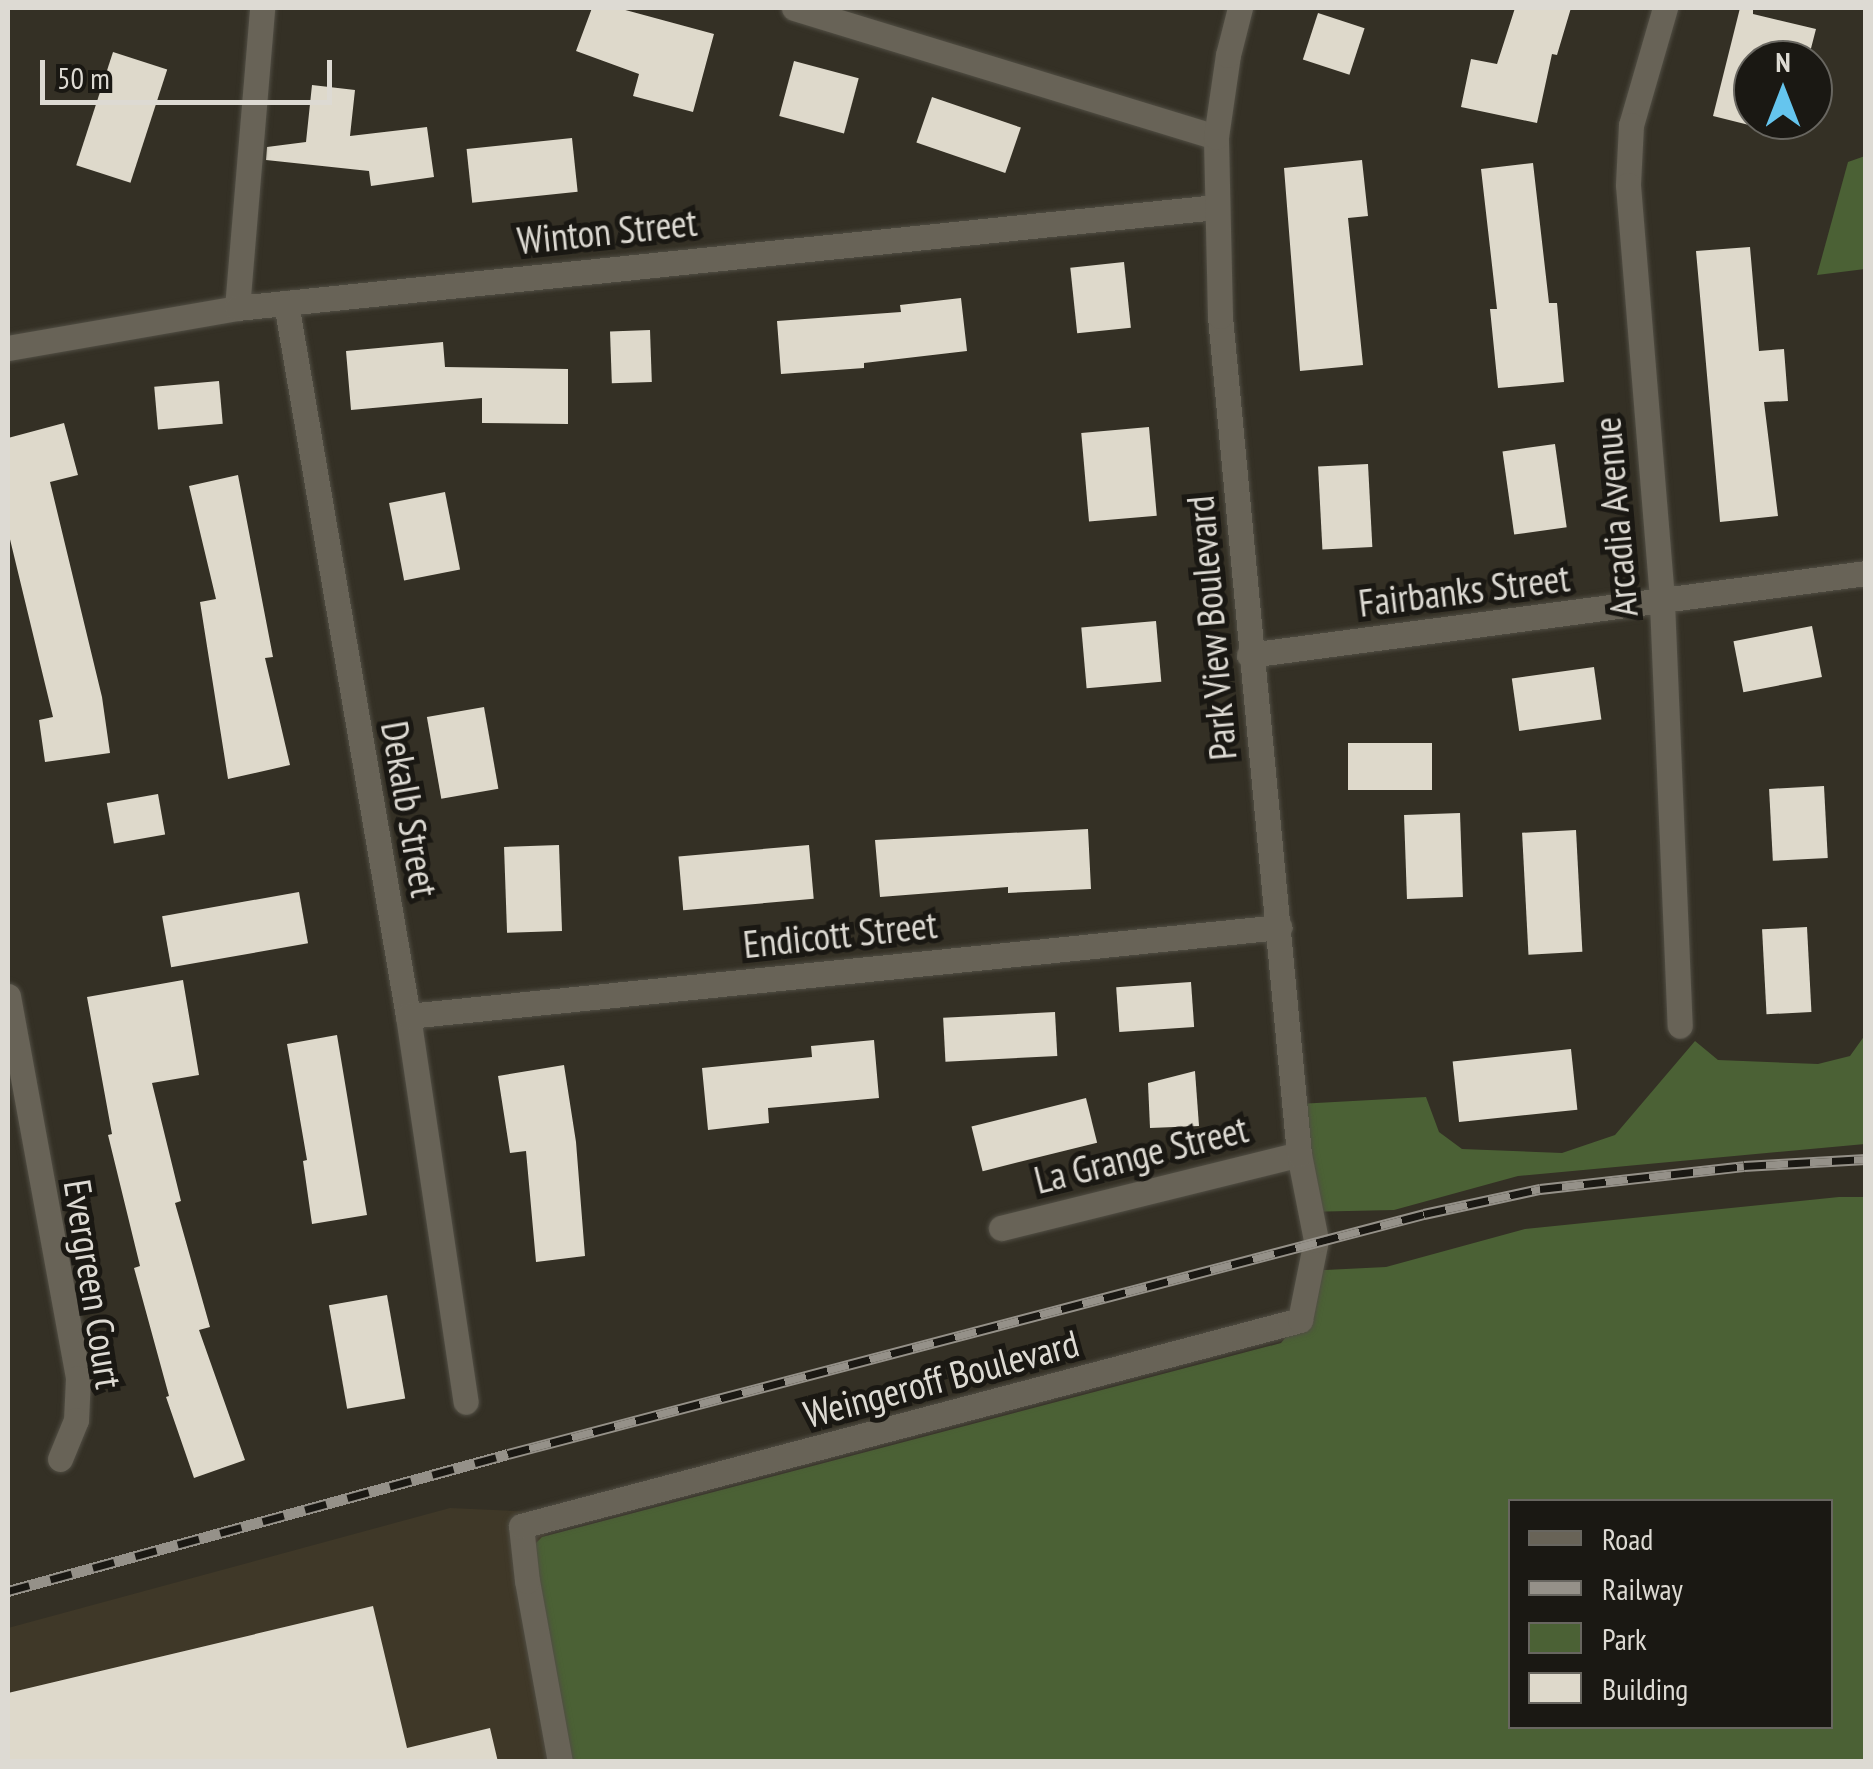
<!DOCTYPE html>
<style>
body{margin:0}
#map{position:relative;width:1873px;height:1769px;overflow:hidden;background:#343025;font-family:"PT Sans Narrow",sans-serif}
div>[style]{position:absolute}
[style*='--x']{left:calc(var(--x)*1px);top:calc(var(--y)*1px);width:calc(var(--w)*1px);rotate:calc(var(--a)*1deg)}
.built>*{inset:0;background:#3f3828}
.green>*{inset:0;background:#4b6135}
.building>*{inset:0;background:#ded9cb;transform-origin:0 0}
.roads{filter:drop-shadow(0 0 2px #514e44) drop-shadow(0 0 2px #514e44)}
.minor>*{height:25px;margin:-12.5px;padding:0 12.5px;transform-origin:12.5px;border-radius:12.5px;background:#686357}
.rail>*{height:11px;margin-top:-5.5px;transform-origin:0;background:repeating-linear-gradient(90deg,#1a1813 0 22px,#959189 0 44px);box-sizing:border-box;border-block:2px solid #959189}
span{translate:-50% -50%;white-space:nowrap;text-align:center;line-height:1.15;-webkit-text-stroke:10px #1a1813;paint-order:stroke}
.street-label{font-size:38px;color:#dddad3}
.frame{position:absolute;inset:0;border:10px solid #dddad3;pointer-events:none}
.legend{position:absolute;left:1508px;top:1499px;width:325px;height:230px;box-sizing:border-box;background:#1a1813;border:2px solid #686660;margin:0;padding:12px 18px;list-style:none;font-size:30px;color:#dddad3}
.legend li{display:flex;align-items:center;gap:20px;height:50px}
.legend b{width:50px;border:2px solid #686660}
.north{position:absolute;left:1733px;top:40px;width:100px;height:100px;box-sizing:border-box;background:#1a1813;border:2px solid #686660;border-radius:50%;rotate:0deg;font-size:28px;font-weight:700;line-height:40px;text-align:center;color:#dddad3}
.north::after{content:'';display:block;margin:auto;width:35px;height:45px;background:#65c5ee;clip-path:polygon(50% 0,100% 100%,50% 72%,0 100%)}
.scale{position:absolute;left:40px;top:60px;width:292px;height:45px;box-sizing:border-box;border:5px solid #dddad3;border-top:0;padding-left:12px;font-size:30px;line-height:35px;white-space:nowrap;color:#dddad3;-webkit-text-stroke:8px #1a1813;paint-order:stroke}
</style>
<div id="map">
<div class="built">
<i style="clip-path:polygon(450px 1508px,536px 1512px,547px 1535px,542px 1537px,561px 1761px,8px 1762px,8px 1628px)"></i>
</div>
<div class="green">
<i style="clip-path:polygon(1865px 156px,1865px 269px,1817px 275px,1848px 162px)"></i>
<i style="clip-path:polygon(1865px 1035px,1865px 1144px,1518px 1176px,1394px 1210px,1303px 1212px,1298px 1104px,1426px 1097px,1439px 1132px,1462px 1149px,1562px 1153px,1615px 1135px,1695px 1041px,1718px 1060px,1818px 1064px,1850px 1056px)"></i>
<i style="clip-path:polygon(evenodd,1839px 1197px,1865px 1197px,1865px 1761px,561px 1761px,535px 1544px,542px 1537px,1281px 1343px,1300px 1320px,1305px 1271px,1386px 1267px,1525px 1229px,1839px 1197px,1510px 1502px,1830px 1502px,1830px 1726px,1510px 1726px,1510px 1502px)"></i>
</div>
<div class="building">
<i style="clip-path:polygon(592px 8px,618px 8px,714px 34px,693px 112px,633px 96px,639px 74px,576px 51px)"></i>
<i style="clip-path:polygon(1515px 8px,1571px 8px,1557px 55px,1552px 54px,1537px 123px,1461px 107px,1471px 59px,1497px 64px)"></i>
<i style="clip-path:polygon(1740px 8px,1753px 8px,1753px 14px,1816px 29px,1808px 60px,1753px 60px,1753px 126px,1713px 116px)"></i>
<i style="left:1318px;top:13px;width:49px;height:49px;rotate:18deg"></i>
<i style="left:113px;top:52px;width:57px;height:119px;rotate:18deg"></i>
<i style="left:794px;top:61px;width:67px;height:57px;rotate:15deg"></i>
<i style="clip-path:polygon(312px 85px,355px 90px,350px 136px,427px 127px,434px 177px,371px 186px,369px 171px,266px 160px,267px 147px,306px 142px)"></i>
<i style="left:932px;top:97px;width:94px;height:48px;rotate:19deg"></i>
<i style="left:572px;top:138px;width:54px;height:106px;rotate:84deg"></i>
<i style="clip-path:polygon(1362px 160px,1368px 216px,1348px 218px,1363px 365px,1300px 371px,1284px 168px)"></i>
<i style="clip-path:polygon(1533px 163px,1549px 303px,1557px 303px,1564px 382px,1498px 388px,1490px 309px,1497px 309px,1481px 169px)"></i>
<i style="clip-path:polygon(1750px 247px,1759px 351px,1784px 349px,1788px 401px,1764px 402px,1778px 516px,1720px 522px,1696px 251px)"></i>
<i style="left:1124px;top:262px;width:66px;height:54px;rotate:84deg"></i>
<i style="clip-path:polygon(961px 298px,967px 351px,864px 363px,864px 368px,781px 374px,777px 321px,901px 312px,900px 305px)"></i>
<i style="left:650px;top:330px;width:52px;height:40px;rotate:88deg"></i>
<i style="clip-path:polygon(443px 342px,445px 367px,568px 369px,568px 424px,482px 423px,482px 398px,351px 410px,346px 351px)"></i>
<i style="left:219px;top:381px;width:43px;height:65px;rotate:85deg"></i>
<i style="clip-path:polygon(64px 423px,78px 475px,50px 482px,102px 697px,110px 753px,45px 762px,39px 720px,53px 717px,8px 531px,8px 438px)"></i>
<i style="left:1149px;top:427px;width:89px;height:68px;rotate:85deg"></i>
<i style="left:1555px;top:444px;width:84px;height:53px;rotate:82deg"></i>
<i style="left:1368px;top:464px;width:83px;height:50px;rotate:87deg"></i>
<i style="clip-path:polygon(238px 475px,273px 657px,265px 658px,290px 765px,228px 779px,200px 602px,216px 599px,189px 486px)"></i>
<i style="left:445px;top:492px;width:79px;height:57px;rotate:79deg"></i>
<i style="left:1156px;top:621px;width:61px;height:75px;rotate:85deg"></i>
<i style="left:1812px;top:626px;width:52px;height:80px;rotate:79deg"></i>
<i style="left:1594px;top:667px;width:53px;height:83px;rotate:82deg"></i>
<i style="left:484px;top:707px;width:83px;height:58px;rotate:80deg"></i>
<i style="left:1432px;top:743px;width:47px;height:84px;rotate:90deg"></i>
<i style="left:1824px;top:786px;width:72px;height:55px;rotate:87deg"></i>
<i style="left:158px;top:794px;width:41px;height:52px;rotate:80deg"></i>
<i style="left:1460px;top:813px;width:84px;height:56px;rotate:88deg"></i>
<i style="clip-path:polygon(1088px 829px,1091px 889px,1008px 893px,1008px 887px,880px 897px,875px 840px)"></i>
<i style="left:1576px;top:830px;width:122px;height:54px;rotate:87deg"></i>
<i style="left:559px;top:845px;width:86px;height:55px;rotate:88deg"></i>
<i style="left:809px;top:845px;width:54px;height:131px;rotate:85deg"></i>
<i style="left:299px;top:892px;width:52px;height:139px;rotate:80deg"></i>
<i style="left:1807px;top:927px;width:85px;height:45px;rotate:87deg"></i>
<i style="clip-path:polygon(183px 980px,199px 1075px,152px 1083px,181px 1201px,175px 1203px,210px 1327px,199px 1330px,245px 1460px,194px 1478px,166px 1397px,169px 1396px,134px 1268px,140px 1266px,108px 1135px,112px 1134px,87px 997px)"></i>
<i style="left:1191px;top:982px;width:45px;height:75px;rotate:86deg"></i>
<i style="left:1055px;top:1012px;width:44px;height:112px;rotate:87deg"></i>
<i style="clip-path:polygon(337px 1035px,367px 1215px,312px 1224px,303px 1161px,307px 1160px,287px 1044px)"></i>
<i style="clip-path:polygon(874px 1040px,879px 1098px,768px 1108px,769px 1123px,708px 1130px,702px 1068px,812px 1057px,811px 1046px)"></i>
<i style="left:1571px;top:1049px;width:61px;height:119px;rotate:84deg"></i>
<i style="clip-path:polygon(564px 1065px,576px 1142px,585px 1256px,536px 1262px,526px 1151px,510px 1153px,498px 1076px)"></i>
<i style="clip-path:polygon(1195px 1071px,1199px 1126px,1150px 1128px,1148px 1083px)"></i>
<i style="left:1086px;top:1098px;width:46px;height:118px;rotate:76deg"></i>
<i style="left:387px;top:1295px;width:105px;height:59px;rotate:80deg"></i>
<i style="clip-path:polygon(373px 1606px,407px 1748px,490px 1728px,498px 1762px,8px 1762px,8px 1693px)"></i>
</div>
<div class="roads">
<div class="minor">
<i style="--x:794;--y:8;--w:441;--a:17"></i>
<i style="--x:1665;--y:8;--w:122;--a:106.2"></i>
<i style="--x:1631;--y:125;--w:60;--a:92.9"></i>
<i style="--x:1628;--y:185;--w:419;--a:85.3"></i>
<i style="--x:1662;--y:603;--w:423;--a:87.6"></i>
<i style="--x:286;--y:303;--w:723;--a:80.29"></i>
<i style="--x:408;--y:1016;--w:390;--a:81.5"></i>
<i style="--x:237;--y:308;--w:301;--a:-85.2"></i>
<i style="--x:8;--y:348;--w:232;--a:-9.9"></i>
<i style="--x:237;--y:308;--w:984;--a:-5.89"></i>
<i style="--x:1249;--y:655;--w:622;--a:-7.57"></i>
<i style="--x:8;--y:996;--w:388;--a:79.6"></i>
<i style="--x:78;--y:1378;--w:42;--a:92.7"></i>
<i style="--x:76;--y:1420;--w:42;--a:112.3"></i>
<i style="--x:408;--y:1016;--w:876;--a:-5.83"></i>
<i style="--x:1001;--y:1228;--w:307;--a:-13.9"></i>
<i style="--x:560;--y:1762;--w:184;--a:-100.3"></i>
<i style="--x:527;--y:1581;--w:55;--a:-96.2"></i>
<i style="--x:521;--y:1526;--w:806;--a:-14.81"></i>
<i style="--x:1300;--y:1320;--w:82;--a:-78.7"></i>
<i style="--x:1316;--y:1240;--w:88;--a:-101.2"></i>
<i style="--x:1299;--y:1154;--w:842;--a:-95.39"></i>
<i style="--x:1220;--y:316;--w:179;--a:-91.3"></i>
<i style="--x:1216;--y:137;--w:83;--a:-81.7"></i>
<i style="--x:1228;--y:55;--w:49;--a:-75.7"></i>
</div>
</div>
<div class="rail">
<i style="--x:8;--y:1591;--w:518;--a:-15.32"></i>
<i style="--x:508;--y:1454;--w:947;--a:-14.68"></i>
<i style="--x:1424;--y:1214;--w:119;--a:-12.2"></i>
<i style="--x:1540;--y:1189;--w:205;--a:-6.4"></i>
<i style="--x:1744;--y:1166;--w:122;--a:-3.3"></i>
</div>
<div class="street-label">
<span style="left:607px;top:231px;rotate:-6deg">Winton Street</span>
<span style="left:1615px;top:517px;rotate:-95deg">Arcadia Avenue</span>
<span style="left:1464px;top:590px;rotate:-7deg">Fairbanks Street</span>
<span style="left:1211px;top:628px;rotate:-95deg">Park View Boulevard</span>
<span style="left:410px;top:809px;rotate:80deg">Dekalb Street</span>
<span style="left:840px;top:934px;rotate:-6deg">Endicott Street</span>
<span style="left:1141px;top:1154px;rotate:-14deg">La Grange Street</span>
<span style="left:94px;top:1284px;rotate:81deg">Evergreen Court</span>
<span style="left:941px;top:1378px;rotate:-15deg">Weingeroff Boulevard</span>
</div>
<div class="frame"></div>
<ul class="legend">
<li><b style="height:12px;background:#686357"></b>Road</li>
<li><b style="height:12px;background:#959189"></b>Railway</li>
<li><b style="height:28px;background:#4b6135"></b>Park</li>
<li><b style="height:28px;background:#ded9cb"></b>Building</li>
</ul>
<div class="north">N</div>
<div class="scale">50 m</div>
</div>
